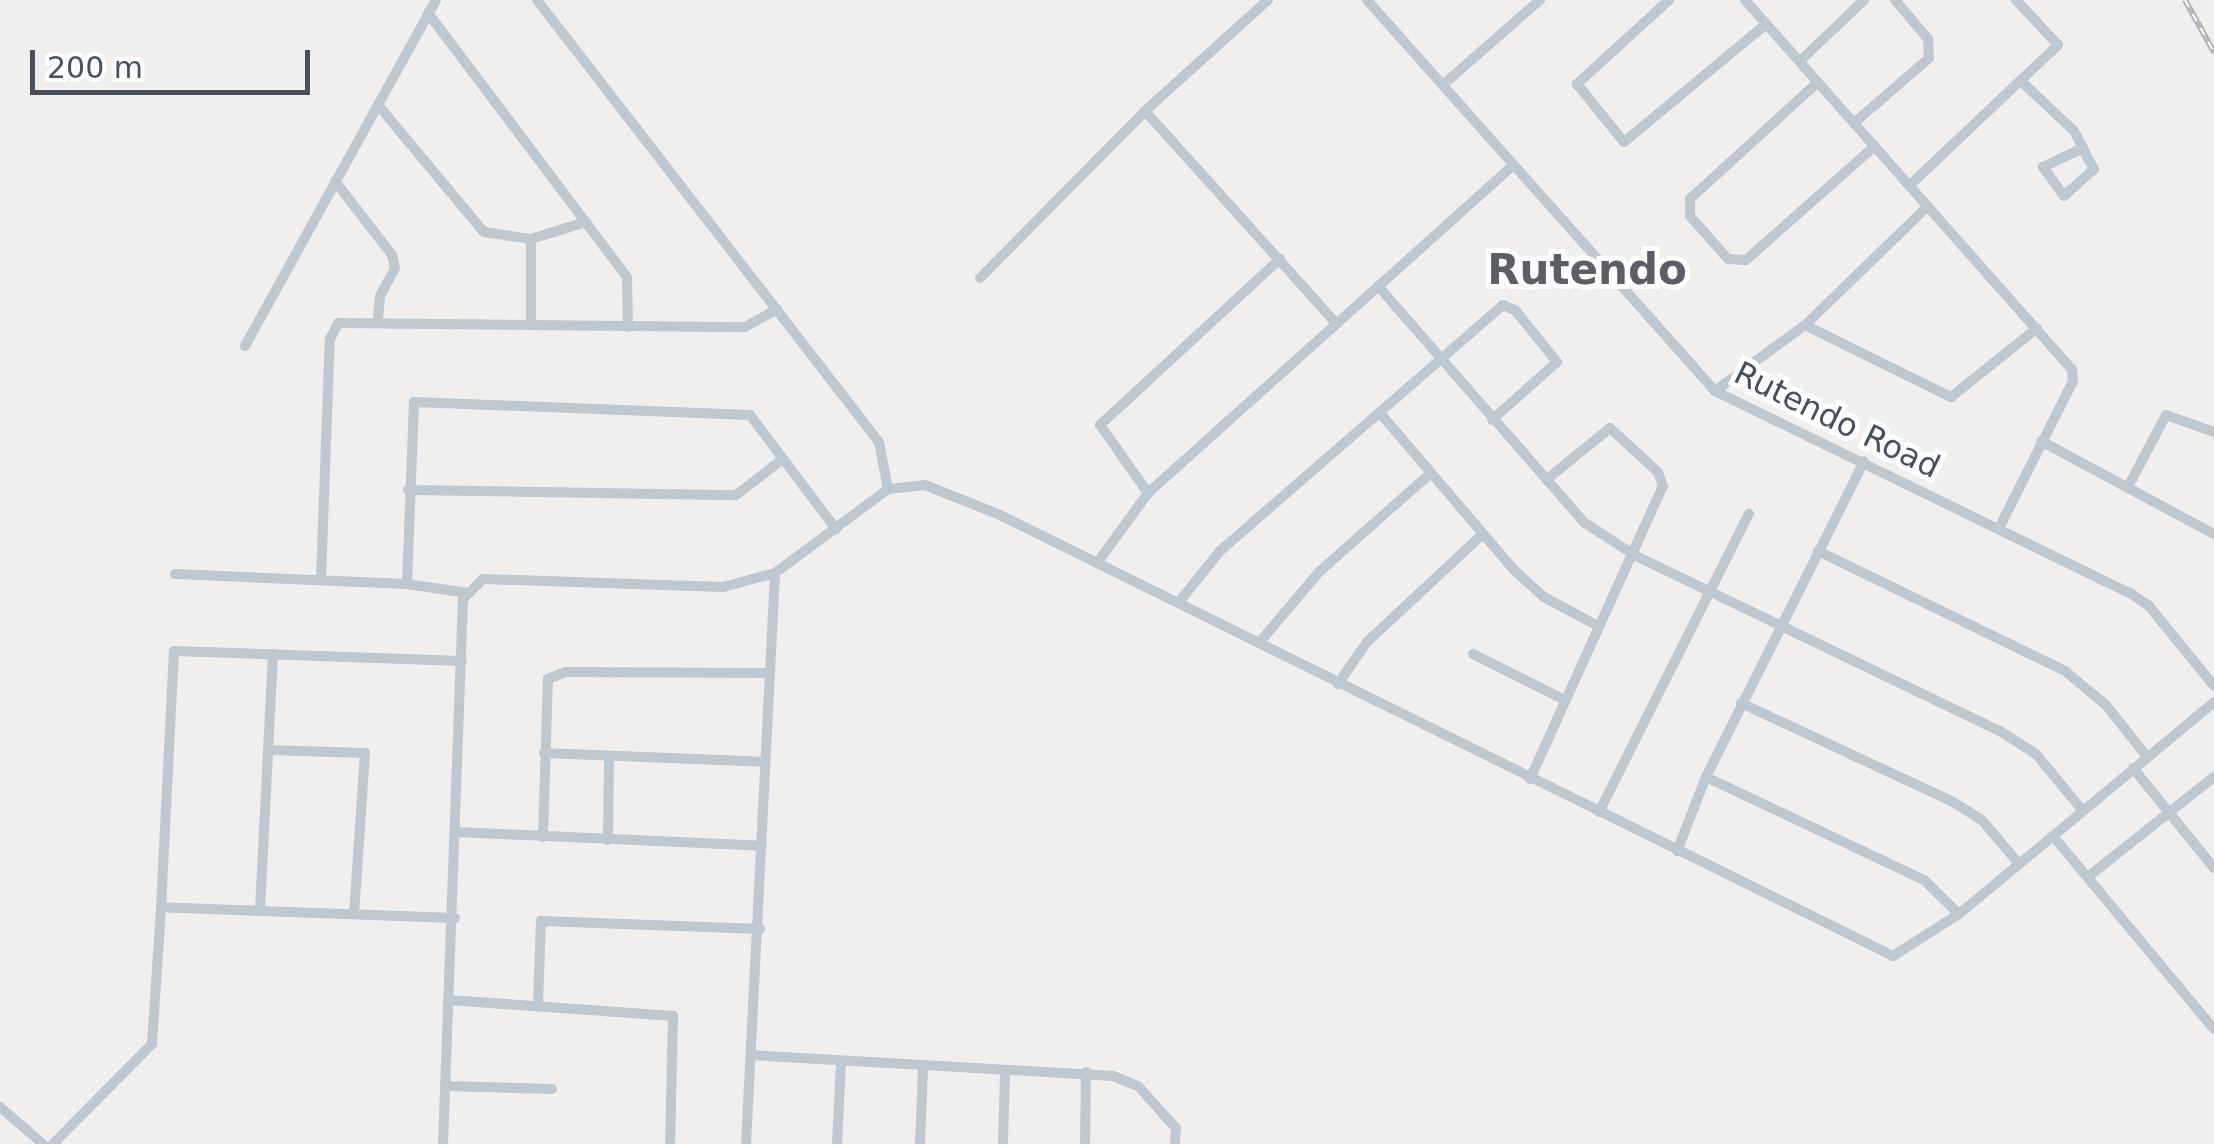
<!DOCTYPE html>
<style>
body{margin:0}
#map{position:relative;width:2214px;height:1144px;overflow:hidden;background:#f1eeee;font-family:"DejaVu Sans",sans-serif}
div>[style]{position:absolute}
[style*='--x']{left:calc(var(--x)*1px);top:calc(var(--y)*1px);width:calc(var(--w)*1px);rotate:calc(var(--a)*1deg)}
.street>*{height:10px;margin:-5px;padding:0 5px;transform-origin:5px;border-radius:5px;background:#bec8d1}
.rail>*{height:6px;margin-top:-3px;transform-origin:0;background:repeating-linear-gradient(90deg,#fff 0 8px,#b0b3b9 0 16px);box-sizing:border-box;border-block:2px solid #b0b3b9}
span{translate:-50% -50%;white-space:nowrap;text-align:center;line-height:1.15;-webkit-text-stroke:10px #fff;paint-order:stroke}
.street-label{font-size:32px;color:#46515d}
.district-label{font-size:42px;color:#5b5e64;font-weight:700}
.scale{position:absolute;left:30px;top:50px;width:280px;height:45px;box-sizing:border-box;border:5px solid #46515d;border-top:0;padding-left:12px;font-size:30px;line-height:35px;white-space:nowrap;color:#46515d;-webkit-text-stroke:8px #fff;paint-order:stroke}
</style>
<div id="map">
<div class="street">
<i style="--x:537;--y:0;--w:559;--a:52.27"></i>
<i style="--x:879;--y:442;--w:48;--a:79.2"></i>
<i style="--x:1367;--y:0;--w:523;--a:48.33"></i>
<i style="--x:1715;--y:391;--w:462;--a:26"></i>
<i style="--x:2130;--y:593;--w:23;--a:34"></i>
<i style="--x:2149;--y:606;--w:103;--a:50.9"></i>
<i style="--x:1669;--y:0;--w:125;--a:137.6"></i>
<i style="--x:1577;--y:84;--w:75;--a:51"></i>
<i style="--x:1624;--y:142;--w:185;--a:-39.7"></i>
<i style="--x:1745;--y:0;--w:493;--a:48.5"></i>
<i style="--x:2072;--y:369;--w:12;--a:85"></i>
<i style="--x:2073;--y:381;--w:162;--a:116.7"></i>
<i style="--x:428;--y:13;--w:331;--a:53"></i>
<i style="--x:627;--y:277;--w:50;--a:88.9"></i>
<i style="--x:1800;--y:61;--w:88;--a:-43.6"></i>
<i style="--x:1818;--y:82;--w:173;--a:137.6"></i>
<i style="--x:1690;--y:199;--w:17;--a:90"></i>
<i style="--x:1690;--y:216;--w:57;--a:48.5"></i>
<i style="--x:1728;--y:259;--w:18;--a:3"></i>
<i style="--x:1746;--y:260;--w:172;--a:-41.5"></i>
<i style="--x:2022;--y:82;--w:71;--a:43.3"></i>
<i style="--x:2074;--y:131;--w:19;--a:62"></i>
<i style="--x:2083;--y:148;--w:10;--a:66"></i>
<i style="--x:2087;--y:157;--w:14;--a:60"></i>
<i style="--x:2094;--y:169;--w:40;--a:138"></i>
<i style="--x:2064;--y:196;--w:36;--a:-126"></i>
<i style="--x:2043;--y:167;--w:44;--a:-25.4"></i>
<i style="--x:1444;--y:84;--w:128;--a:-41.2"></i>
<i style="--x:378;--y:105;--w:165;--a:50.2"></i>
<i style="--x:484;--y:232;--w:48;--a:8.5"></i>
<i style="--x:531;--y:239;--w:58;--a:-17.2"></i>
<i style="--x:1145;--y:111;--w:284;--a:48"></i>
<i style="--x:1854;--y:123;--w:99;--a:-40.9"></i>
<i style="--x:1929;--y:58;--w:19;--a:-93"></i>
<i style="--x:1928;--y:39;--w:51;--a:-130.2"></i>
<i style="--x:335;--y:181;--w:93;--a:52.4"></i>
<i style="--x:392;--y:255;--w:13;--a:77"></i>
<i style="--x:395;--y:268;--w:32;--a:118"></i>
<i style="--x:380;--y:296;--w:24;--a:95"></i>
<i style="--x:1910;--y:185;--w:204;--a:-43.4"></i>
<i style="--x:2058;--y:45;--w:62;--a:-133"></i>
<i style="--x:1928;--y:206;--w:171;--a:135.9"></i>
<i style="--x:1805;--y:325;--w:163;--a:26.3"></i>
<i style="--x:1951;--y:397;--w:110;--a:-38.7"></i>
<i style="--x:531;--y:239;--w:86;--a:90"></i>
<i style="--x:980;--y:278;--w:235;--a:-45.3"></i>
<i style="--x:1145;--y:111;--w:166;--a:-42.1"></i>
<i style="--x:1378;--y:286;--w:315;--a:48.9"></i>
<i style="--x:1585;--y:523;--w:61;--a:32.9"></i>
<i style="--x:1636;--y:556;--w:404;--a:25.7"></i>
<i style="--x:2000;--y:731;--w:43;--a:32.6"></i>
<i style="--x:2036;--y:754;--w:74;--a:50.5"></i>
<i style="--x:245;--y:346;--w:395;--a:-61.1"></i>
<i style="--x:1715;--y:391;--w:112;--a:-36.3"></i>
<i style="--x:1380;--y:413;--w:206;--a:49.5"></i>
<i style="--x:1514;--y:570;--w:40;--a:42"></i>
<i style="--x:1544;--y:597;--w:61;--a:28.2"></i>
<i style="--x:2041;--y:441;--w:196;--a:28.3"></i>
<i style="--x:2129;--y:485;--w:79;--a:-62.1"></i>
<i style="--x:2166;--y:415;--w:51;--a:19.5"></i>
<i style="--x:408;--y:490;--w:328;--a:0.9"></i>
<i style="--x:736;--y:495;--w:59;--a:-37.5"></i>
<i style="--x:1148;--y:493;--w:83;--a:-125.2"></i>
<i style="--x:1100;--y:425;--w:245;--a:-42.7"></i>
<i style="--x:1818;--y:551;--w:275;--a:25.9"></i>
<i style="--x:2065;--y:671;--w:53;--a:39.7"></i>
<i style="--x:2106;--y:705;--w:66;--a:51.7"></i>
<i style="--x:1097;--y:563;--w:87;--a:-53.9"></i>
<i style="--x:1148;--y:493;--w:491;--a:-41.9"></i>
<i style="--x:175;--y:574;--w:232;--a:2.5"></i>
<i style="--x:407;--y:584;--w:61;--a:8.5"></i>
<i style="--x:321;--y:579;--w:240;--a:-87.9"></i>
<i style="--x:330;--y:339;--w:18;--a:-63"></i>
<i style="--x:338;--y:323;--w:407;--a:0.6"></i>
<i style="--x:745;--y:327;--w:37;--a:-29"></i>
<i style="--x:407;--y:584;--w:182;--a:-87.8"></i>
<i style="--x:414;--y:402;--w:336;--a:2.2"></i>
<i style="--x:750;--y:415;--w:143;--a:53"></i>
<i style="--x:1179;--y:602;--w:65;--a:-51.2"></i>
<i style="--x:1220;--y:551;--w:375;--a:-41"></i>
<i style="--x:1503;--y:305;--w:13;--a:23"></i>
<i style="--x:1515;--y:310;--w:67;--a:51.1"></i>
<i style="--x:1557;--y:362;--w:87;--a:138.3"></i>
<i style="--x:1259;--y:643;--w:93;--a:-49.8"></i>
<i style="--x:1319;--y:572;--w:149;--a:-41.5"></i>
<i style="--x:1473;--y:654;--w:103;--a:26.6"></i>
<i style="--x:1338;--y:684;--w:51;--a:-55.4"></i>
<i style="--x:1367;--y:642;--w:158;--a:-43"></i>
<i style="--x:1741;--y:703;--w:234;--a:25"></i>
<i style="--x:1953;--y:802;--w:34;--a:32"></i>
<i style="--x:1982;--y:820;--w:57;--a:49.9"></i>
<i style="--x:268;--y:750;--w:97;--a:1.8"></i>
<i style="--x:365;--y:753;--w:161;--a:93.9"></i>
<i style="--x:544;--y:753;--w:221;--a:2.3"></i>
<i style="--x:2133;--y:768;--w:129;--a:51"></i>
<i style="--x:1706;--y:777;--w:241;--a:25.3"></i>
<i style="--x:1924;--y:880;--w:49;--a:44.2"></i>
<i style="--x:1530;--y:779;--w:322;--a:-65.6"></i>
<i style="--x:1663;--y:486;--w:15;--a:-110"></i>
<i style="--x:1658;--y:472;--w:65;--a:-137.5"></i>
<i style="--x:1610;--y:428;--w:82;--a:140.9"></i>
<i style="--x:1599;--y:812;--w:334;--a:-63.3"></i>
<i style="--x:457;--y:832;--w:305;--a:2.6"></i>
<i style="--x:2053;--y:836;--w:251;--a:50.2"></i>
<i style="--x:543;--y:837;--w:158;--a:-88.2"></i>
<i style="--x:548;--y:679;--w:18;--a:-22"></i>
<i style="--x:565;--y:672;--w:203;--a:0.3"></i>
<i style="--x:608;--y:840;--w:82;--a:-89.3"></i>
<i style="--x:1677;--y:851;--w:79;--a:-68.6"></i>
<i style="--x:1706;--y:777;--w:353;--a:-63.4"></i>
<i style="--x:2089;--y:876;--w:159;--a:-38.4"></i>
<i style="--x:260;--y:910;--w:256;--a:-87.1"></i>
<i style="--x:455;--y:918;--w:294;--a:-177.9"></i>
<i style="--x:161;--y:907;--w:256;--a:-87.1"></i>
<i style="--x:174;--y:651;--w:288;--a:2"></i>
<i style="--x:449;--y:1000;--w:225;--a:4.1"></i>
<i style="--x:673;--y:1016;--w:128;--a:91.3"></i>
<i style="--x:538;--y:1005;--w:84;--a:-88"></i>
<i style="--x:541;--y:921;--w:219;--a:2.1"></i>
<i style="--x:751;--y:1055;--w:363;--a:3.3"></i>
<i style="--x:1113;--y:1076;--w:27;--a:22"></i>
<i style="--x:1138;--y:1086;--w:57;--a:47.9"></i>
<i style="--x:1176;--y:1128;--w:16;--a:94"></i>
<i style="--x:445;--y:1086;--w:107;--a:1.6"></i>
<i style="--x:0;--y:1107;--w:57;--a:40.7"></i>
<i style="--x:53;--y:1144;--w:141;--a:-45.3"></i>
<i style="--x:152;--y:1044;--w:137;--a:-86.2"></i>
<i style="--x:443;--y:1144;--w:545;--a:-87.9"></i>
<i style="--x:463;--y:599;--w:28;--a:-45"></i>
<i style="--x:483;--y:579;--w:240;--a:1.9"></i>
<i style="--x:723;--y:587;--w:54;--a:-15.1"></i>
<i style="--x:775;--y:573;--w:141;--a:-36.6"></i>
<i style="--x:888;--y:489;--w:37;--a:-6"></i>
<i style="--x:925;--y:485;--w:79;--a:21.7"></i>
<i style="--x:998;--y:514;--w:998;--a:26.28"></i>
<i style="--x:1893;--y:956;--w:78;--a:-32.5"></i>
<i style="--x:1959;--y:914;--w:332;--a:-39.7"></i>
<i style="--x:746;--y:1144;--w:572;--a:-87.09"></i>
<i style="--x:837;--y:1144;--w:81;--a:-87.2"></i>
<i style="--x:920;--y:1144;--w:76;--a:-87.7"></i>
<i style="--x:1003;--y:1144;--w:73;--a:-88.4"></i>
<i style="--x:1085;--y:1144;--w:72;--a:-89.2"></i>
</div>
<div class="rail">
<i style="--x:2185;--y:0;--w:60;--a:60.9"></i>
</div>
<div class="street-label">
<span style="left:1837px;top:420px;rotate:26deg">Rutendo Road</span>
</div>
<div class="district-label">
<span style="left:1587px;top:270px">Rutendo</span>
</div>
<div class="scale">200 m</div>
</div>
